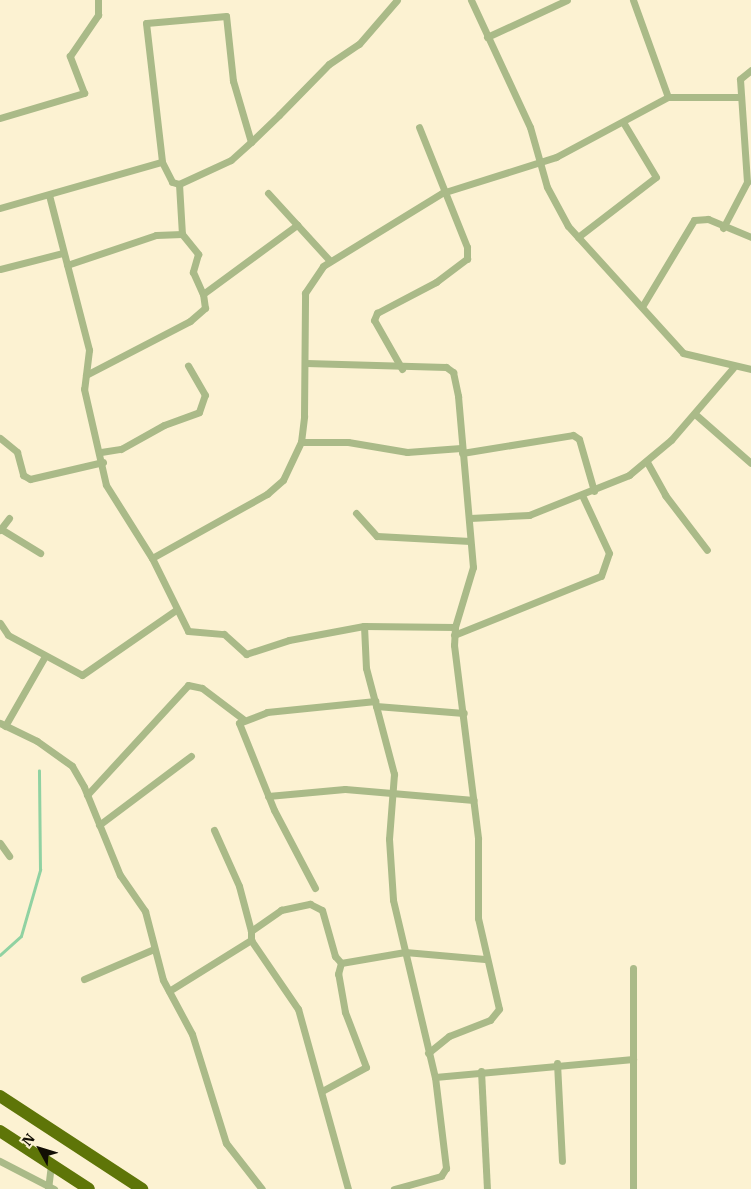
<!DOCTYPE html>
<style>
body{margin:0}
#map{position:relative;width:751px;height:1189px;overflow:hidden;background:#fcf2d2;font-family:"IBM Plex Serif",serif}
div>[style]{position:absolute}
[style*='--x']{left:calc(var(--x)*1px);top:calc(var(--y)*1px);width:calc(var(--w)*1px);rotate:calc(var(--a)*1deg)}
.stream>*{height:2.5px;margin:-1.25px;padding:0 1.25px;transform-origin:1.25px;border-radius:1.25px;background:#90d2a2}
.minor>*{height:7px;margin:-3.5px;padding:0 3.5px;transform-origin:3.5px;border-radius:3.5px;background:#aaba88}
.motorway>*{height:12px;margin:-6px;padding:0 6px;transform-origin:6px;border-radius:6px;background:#5e7508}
span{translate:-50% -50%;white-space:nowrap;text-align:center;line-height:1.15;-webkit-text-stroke:5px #fcf2d2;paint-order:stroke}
.north{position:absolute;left:15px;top:1124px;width:50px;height:50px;-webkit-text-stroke:4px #fcf2d2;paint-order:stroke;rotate:309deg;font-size:14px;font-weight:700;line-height:20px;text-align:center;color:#120e04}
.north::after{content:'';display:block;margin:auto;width:18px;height:22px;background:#120e04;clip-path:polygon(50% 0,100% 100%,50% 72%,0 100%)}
</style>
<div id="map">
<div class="stream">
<i style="--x:0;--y:955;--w:28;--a:-42"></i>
<i style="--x:21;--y:936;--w:69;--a:-73.9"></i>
<i style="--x:40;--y:870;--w:99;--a:-90.6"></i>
</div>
<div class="minor">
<i style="--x:471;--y:0;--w:140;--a:65.1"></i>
<i style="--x:530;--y:127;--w:62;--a:74.2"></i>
<i style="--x:547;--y:187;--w:44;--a:61.7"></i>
<i style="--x:568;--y:226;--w:171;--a:47.8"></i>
<i style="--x:683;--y:353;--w:70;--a:13.2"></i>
<i style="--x:633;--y:0;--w:103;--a:70.2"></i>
<i style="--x:487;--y:37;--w:88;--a:-24.8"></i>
<i style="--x:0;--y:118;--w:88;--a:-16.6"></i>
<i style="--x:84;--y:93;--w:40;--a:-111"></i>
<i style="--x:70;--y:56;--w:50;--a:-55.7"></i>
<i style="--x:98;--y:15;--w:15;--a:-90"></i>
<i style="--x:251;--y:142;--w:64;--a:-106.4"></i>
<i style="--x:233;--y:81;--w:65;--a:-96.1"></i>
<i style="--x:226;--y:16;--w:80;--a:175"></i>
<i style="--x:146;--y:23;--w:140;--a:83.4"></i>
<i style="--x:162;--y:162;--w:22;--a:63"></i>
<i style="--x:172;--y:182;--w:7;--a:16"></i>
<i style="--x:179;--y:184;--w:57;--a:-24.8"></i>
<i style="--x:231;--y:160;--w:27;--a:-42"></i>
<i style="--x:251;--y:142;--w:39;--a:-44"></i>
<i style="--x:279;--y:115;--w:71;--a:-45.6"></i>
<i style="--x:329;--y:64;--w:36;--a:-34"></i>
<i style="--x:359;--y:44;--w:58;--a:-49.2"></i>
<i style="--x:179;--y:184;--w:50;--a:86.6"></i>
<i style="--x:268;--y:193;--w:92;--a:47.6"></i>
<i style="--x:49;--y:195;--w:160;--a:75.5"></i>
<i style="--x:89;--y:350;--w:39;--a:97"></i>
<i style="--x:84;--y:389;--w:98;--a:77.1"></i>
<i style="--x:106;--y:485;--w:86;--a:57.8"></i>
<i style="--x:152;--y:558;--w:81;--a:63.7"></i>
<i style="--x:188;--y:631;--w:36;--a:5"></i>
<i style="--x:224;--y:634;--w:30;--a:42"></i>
<i style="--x:246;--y:654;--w:45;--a:-18"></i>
<i style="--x:289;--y:640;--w:76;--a:-10.6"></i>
<i style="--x:364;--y:626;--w:91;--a:0.6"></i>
<i style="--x:0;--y:208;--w:168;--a:-15.9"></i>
<i style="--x:723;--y:228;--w:52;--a:-62.4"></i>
<i style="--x:747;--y:182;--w:103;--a:-93.9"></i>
<i style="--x:740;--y:79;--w:14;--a:-39"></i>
<i style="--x:578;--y:237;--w:98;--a:-37.6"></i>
<i style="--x:656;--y:177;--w:64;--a:-121"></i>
<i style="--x:67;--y:265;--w:94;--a:-18.6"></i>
<i style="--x:156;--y:235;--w:26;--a:-2"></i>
<i style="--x:182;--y:234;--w:26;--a:51"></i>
<i style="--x:198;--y:254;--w:19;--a:106"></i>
<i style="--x:193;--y:272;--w:24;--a:66"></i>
<i style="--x:203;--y:294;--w:117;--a:-36.3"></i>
<i style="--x:0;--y:269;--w:65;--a:-14.3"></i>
<i style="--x:643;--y:305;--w:99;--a:-59"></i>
<i style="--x:694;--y:220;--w:14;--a:-4"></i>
<i style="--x:708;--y:219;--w:47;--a:22.7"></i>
<i style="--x:306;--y:363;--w:140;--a:1.6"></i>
<i style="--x:446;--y:367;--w:9;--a:36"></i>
<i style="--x:453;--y:372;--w:25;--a:78"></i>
<i style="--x:458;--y:396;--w:172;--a:85"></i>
<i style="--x:473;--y:567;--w:63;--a:106.7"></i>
<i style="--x:455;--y:627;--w:18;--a:93"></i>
<i style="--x:454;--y:645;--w:195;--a:82.9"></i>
<i style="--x:478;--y:839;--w:79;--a:90"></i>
<i style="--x:478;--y:918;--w:93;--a:77"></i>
<i style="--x:499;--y:1009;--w:14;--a:129"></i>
<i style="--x:490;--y:1020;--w:44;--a:158.7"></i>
<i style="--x:449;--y:1036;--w:27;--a:141"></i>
<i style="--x:402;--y:369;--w:56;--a:-119.7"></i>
<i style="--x:374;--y:320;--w:8;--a:-67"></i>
<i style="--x:377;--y:313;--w:67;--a:-27.7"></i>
<i style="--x:436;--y:282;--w:39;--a:-37"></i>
<i style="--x:467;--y:259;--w:12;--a:-90"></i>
<i style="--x:467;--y:247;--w:129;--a:-111.8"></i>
<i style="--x:86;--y:375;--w:117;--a:-27.4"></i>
<i style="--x:190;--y:321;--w:20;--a:-41"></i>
<i style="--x:205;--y:308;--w:14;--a:-98"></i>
<i style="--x:695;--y:414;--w:74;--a:41.2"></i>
<i style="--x:0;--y:438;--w:22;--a:39"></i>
<i style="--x:17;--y:452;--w:24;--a:75"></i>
<i style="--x:23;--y:475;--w:8;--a:30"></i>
<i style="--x:30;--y:479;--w:75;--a:-13.1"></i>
<i style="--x:301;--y:442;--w:47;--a:0"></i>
<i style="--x:348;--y:442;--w:60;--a:9.6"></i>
<i style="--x:407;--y:452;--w:54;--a:-4.2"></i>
<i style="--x:101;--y:452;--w:20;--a:-9"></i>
<i style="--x:121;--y:449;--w:49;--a:-29.2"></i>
<i style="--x:164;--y:425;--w:37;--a:-20"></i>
<i style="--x:199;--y:412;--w:18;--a:-71"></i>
<i style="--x:205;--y:395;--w:34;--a:-120"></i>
<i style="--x:462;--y:453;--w:112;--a:-9.2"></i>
<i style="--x:573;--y:435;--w:7;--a:34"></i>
<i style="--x:579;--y:439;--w:54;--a:73.9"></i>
<i style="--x:647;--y:462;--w:38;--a:61"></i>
<i style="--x:665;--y:495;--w:69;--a:52.6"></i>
<i style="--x:356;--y:513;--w:31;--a:48"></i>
<i style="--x:377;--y:536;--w:93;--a:3.1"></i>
<i style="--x:470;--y:518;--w:59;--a:-2.9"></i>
<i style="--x:529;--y:515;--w:108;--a:-21.8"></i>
<i style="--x:629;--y:475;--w:55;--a:-39.8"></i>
<i style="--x:671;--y:440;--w:95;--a:-49.3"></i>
<i style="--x:1;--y:529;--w:46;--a:31.6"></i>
<i style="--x:0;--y:530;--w:15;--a:-53"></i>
<i style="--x:152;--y:558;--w:132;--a:-29.1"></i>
<i style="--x:267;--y:494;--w:21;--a:-41"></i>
<i style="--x:283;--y:480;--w:42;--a:-64.7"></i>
<i style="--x:301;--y:442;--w:26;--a:-83"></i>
<i style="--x:304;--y:416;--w:123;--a:-89.5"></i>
<i style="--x:305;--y:293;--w:32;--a:-56"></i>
<i style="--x:323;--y:266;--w:140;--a:-31.5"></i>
<i style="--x:442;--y:193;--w:120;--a:-17.5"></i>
<i style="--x:556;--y:157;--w:127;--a:-28.2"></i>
<i style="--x:668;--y:97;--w:73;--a:0"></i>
<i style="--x:0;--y:623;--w:14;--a:56"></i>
<i style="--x:8;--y:635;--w:84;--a:28.4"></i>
<i style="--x:82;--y:675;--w:114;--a:-34.7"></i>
<i style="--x:364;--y:626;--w:42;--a:87.3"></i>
<i style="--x:366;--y:668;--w:110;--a:75.2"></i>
<i style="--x:394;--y:774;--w:65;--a:94.4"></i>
<i style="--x:389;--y:839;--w:61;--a:86.2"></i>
<i style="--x:393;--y:900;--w:182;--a:76.7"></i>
<i style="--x:435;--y:1077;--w:92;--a:83.1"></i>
<i style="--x:446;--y:1168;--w:9;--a:122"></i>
<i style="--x:441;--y:1176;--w:49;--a:164.5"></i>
<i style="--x:454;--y:635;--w:158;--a:-21.9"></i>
<i style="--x:601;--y:576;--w:24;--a:-71"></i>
<i style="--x:609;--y:553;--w:64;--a:-115"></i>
<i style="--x:376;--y:706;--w:88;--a:4.5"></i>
<i style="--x:0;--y:723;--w:41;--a:25.9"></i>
<i style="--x:37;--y:741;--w:43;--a:35.5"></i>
<i style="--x:72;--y:766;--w:24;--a:60"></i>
<i style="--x:84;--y:787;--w:95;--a:67.8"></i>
<i style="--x:120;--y:875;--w:44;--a:55.2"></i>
<i style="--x:145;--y:911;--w:71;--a:75.4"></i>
<i style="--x:163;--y:980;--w:61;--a:61.8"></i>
<i style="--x:192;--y:1034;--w:114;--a:72.7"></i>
<i style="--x:226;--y:1143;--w:58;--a:52"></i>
<i style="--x:5;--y:726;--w:78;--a:-60.2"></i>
<i style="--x:87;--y:795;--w:149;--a:-47.4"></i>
<i style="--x:188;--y:685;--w:14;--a:12"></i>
<i style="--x:202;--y:688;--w:51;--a:37.1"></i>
<i style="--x:268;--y:796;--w:77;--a:-5.2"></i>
<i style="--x:345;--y:789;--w:129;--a:4.9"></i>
<i style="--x:99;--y:825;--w:115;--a:-36.9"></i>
<i style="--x:214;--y:830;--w:61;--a:65.9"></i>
<i style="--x:239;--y:886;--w:47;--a:75.1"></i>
<i style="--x:0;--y:843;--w:16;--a:55"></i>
<i style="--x:315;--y:888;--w:88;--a:-117.7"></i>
<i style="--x:274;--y:810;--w:94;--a:-111.9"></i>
<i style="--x:239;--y:723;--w:30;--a:-21"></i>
<i style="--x:267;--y:712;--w:109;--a:-5.8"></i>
<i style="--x:84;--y:979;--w:76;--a:-23.2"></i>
<i style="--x:169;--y:991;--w:97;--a:-31.9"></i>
<i style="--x:557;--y:1063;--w:98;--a:87.1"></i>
<i style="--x:481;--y:1071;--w:118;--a:87.1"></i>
<i style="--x:435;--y:1077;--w:199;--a:-5.2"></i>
<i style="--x:322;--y:1091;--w:50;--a:-28.6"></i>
<i style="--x:366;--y:1067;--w:59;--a:-110.9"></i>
<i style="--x:345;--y:1012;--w:39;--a:-100"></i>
<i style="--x:338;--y:974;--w:11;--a:-75"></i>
<i style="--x:0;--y:1161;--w:61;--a:27.4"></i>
<i style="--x:48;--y:1189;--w:24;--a:-83"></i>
<i style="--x:348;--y:1189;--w:187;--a:-105.5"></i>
<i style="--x:298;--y:1009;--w:83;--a:-124.3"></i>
<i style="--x:251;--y:940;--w:9;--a:-90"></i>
<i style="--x:251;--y:931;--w:37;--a:-35"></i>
<i style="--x:281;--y:910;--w:30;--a:-12"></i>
<i style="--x:310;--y:904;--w:13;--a:27"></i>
<i style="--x:322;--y:910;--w:48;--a:74.2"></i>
<i style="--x:335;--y:956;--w:9;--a:49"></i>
<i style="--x:341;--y:963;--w:65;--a:-9.8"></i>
<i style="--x:405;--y:952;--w:80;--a:5"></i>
<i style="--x:633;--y:1189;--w:221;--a:-90"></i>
</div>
<div class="motorway">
<i style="--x:0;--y:1096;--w:170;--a:33.2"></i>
<i style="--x:0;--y:1131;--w:106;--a:33.1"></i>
</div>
<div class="north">N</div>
</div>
